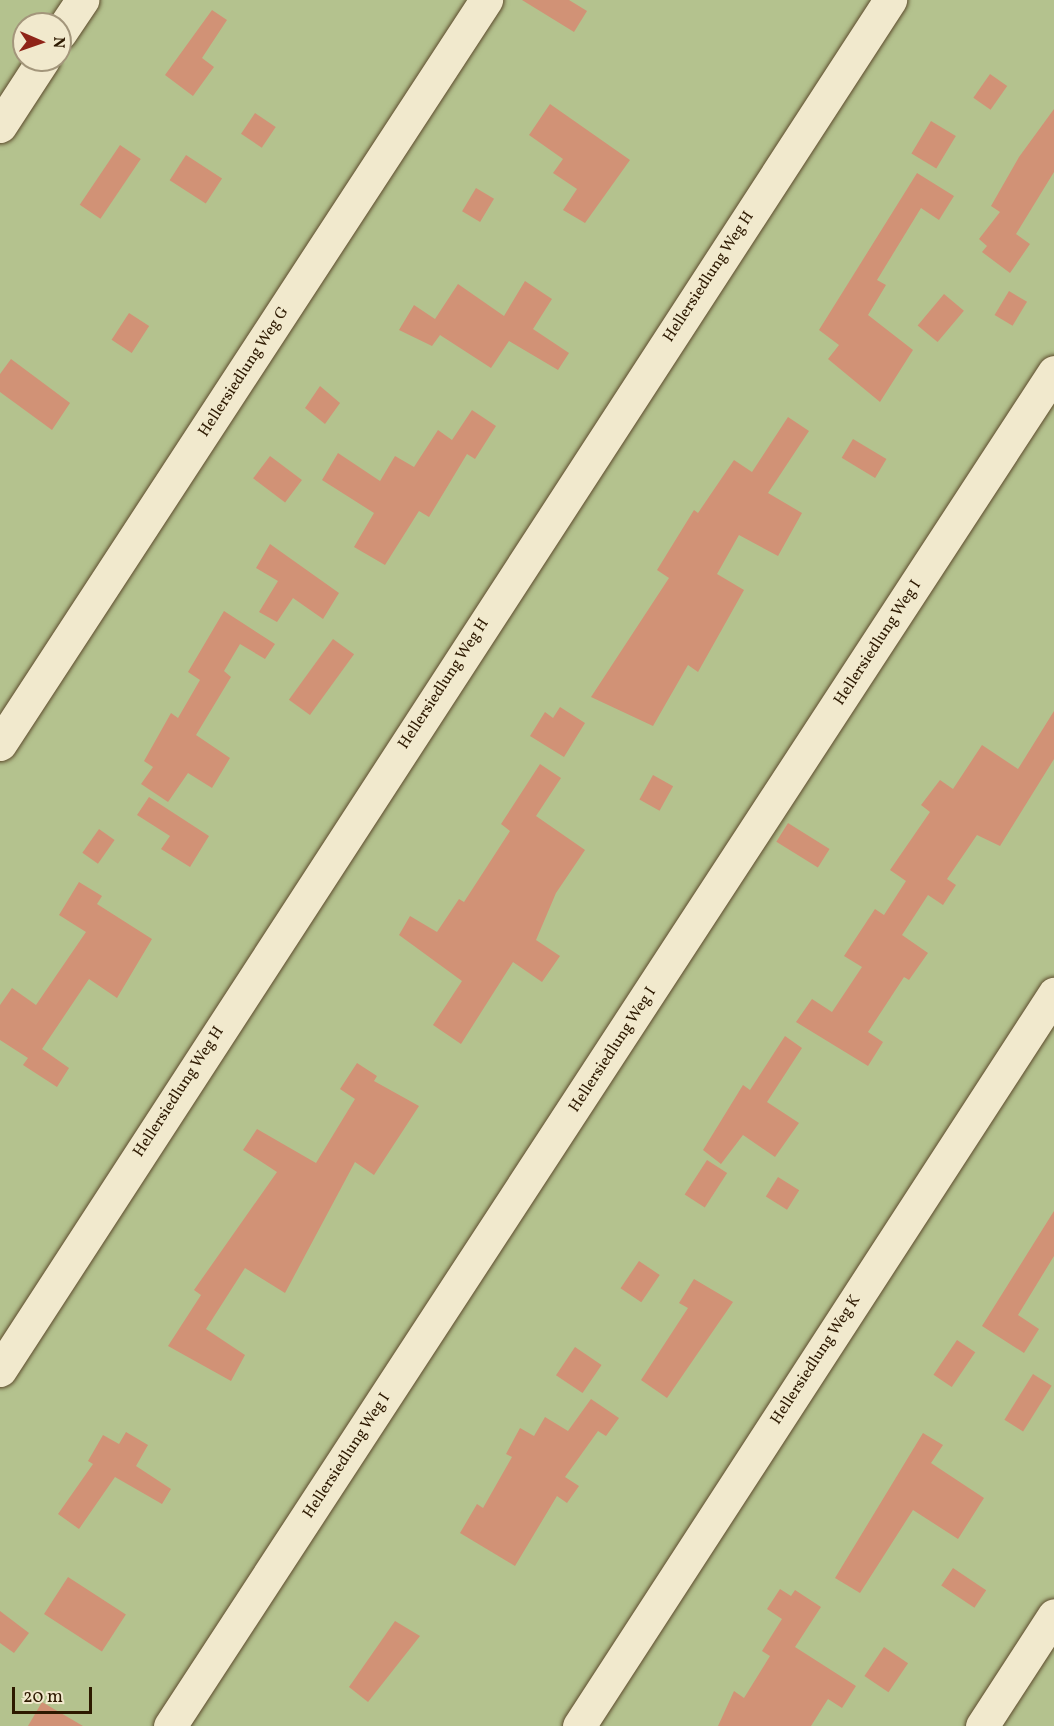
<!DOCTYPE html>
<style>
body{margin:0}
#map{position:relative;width:1054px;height:1726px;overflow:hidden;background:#e9ddb2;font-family:Vollkorn,serif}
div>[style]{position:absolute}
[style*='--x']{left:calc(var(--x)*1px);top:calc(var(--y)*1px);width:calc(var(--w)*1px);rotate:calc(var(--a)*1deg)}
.green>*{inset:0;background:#b4c28e}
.building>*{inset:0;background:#d19276;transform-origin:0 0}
.roads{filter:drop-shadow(0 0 2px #5c4a2c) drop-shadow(0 0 2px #5c4a2c)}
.minor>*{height:33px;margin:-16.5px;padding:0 16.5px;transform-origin:16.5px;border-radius:16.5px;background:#f1e9cd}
span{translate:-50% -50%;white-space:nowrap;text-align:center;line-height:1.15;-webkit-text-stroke:4.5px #f1e9cd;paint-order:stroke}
.street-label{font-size:16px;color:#2d1900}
.north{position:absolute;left:12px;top:12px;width:60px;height:60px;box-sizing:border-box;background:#f1e9cd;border:2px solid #a3967b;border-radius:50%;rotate:92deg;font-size:16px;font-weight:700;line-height:24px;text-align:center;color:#2d1900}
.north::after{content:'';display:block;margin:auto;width:21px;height:27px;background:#8f2418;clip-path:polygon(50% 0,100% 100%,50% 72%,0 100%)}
.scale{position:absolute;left:12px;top:1687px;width:80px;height:27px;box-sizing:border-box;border:3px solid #2d1900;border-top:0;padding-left:8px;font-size:18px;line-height:21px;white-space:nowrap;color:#2d1900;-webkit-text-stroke:4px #f1e9cd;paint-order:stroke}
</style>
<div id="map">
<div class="green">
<i style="clip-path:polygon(evenodd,0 0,1054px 0,1054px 1726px,0 1726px,0 0,24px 24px,60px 24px,60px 60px,24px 60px,24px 24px)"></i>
</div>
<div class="building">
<i style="clip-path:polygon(522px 0,569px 0,587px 11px,574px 32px)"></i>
<i style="clip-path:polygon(212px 10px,227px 20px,202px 58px,214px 67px,193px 96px,165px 75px)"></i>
<i style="left:990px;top:74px;width:21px;height:29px;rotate:35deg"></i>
<i style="clip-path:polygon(550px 104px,630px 160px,585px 223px,563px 210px,577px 189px,553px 173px,563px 159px,529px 135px)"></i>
<i style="clip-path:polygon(1054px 109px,1054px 172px,1016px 234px,1030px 244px,1010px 273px,982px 252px,987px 246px,979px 239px,1000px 212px,991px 206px,1019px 157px)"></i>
<i style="left:255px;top:113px;width:25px;height:25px;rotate:34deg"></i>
<i style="left:931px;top:121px;width:29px;height:38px;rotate:31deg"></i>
<i style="left:120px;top:145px;width:25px;height:72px;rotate:34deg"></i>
<i style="left:186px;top:155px;width:43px;height:30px;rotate:33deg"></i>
<i style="clip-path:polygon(917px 173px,954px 196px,939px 220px,921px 208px,877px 280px,886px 285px,868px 315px,913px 350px,880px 402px,828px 359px,839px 345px,819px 330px)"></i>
<i style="left:476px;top:188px;width:21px;height:27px;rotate:31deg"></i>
<i style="clip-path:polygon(525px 281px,552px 299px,533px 329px,569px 353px,558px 370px,509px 341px,491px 368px,440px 335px,432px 346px,399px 330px,414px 305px,435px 319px,458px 284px,504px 316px)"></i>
<i style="left:1009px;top:291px;width:21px;height:28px;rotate:31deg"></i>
<i style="left:944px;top:294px;width:26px;height:41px;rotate:40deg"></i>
<i style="left:129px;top:313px;width:24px;height:32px;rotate:33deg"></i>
<i style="clip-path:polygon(11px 359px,70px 403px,52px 430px,0 392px,0 374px)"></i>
<i style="clip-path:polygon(320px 386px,340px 403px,325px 424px,305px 408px)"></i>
<i style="clip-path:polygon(472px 410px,496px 426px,475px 459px,467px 454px,429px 517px,419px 511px,385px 565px,354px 547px,374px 513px,322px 480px,338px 453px,380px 481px,395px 456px,414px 467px,438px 430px,452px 440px)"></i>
<i style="clip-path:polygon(788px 417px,809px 431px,768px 493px,802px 513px,778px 556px,739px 535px,717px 574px,744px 590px,698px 672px,688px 665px,653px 726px,591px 697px,669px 578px,657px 570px,694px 510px,698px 513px,734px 460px,752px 472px)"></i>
<i style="left:853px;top:439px;width:39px;height:22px;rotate:31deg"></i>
<i style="left:270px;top:456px;width:40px;height:28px;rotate:37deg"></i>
<i style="clip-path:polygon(270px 544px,339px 593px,323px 619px,293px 598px,277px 622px,259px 612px,278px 581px,256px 568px)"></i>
<i style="clip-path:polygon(224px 611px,275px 644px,265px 659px,240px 644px,224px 671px,231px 677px,196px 735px,230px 758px,212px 788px,188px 773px,168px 802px,141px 784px,153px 767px,144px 761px,171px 713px,178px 718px,200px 680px,188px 672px)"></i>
<i style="left:333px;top:639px;width:26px;height:75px;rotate:36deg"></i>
<i style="clip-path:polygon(560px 707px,585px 723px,564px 757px,530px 736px,545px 712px,553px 718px)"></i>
<i style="clip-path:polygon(1054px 711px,1054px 759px,1000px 846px,977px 835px,947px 879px,956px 885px,943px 905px,928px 895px,902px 935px,928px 953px,909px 980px,904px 977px,868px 1032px,883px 1042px,868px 1066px,796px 1022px,812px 999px,832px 1012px,862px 967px,844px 956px,875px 909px,884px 915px,906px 881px,890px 870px,930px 812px,921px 805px,940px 780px,953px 789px,982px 745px,1018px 769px)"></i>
<i style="clip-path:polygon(540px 764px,561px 778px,536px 816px,585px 850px,556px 893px,536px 940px,560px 956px,542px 982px,513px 962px,461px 1044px,433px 1025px,462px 981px,399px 935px,410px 916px,437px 932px,459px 899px,464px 902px,510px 831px,501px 824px)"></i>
<i style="left:653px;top:775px;width:23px;height:28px;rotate:29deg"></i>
<i style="clip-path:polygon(149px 797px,209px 836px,190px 867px,161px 849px,170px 836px,137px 815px)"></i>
<i style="left:788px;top:823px;width:49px;height:22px;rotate:32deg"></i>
<i style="left:99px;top:829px;width:19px;height:29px;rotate:35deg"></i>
<i style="clip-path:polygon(79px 882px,102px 896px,97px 904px,152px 939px,117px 998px,89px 979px,42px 1049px,69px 1068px,57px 1087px,23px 1065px,28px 1058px,0 1040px,0 1005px,12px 988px,36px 1005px,86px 932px,59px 915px)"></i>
<i style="clip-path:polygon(785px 1036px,802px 1048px,767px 1102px,799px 1123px,775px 1157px,743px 1135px,721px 1164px,703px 1150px,743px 1085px,750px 1090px)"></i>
<i style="clip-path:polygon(357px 1063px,377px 1076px,374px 1081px,419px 1106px,374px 1175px,355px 1162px,285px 1293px,245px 1268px,206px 1329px,245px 1355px,231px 1381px,168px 1346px,201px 1295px,194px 1290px,277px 1172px,243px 1150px,257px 1129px,316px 1163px,355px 1099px,340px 1089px)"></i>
<i style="left:707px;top:1160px;width:24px;height:41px;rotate:33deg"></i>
<i style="left:778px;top:1177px;width:25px;height:23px;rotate:32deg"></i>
<i style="clip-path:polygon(1054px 1211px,1054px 1256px,1018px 1315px,1039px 1329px,1024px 1353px,982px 1326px)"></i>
<i style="left:639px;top:1261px;width:25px;height:33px;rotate:34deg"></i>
<i style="clip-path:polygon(694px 1279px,733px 1302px,667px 1398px,641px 1380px,688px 1308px,679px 1303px)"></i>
<i style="left:957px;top:1340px;width:22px;height:42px;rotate:34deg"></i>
<i style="left:575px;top:1347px;width:32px;height:34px;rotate:34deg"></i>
<i style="left:1033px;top:1374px;width:22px;height:54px;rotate:32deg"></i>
<i style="clip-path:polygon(591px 1399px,619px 1418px,606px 1436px,598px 1431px,565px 1477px,579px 1486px,567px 1503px,557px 1496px,515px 1566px,460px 1533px,477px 1504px,483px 1508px,512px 1457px,506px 1454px,520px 1428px,534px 1436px,545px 1417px,568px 1431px)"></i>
<i style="clip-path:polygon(126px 1432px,148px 1445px,136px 1466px,171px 1489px,162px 1504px,115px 1477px,79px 1529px,58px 1514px,93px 1464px,88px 1461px,103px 1435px,119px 1444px)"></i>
<i style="clip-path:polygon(923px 1433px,943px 1445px,931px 1463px,984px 1498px,958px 1539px,913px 1510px,860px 1593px,835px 1578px)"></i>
<i style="left:953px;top:1568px;width:40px;height:21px;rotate:34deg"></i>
<i style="left:68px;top:1577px;width:69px;height:44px;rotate:33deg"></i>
<i style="clip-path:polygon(780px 1589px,791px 1596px,795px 1590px,821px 1607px,795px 1647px,856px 1686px,842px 1708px,828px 1699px,811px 1726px,718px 1726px,734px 1691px,744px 1698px,770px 1656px,762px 1651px,782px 1619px,767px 1609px)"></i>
<i style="clip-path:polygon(0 1611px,29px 1633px,14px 1653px,0 1643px)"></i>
<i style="clip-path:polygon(395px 1621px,420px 1636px,368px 1702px,349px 1687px)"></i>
<i style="left:884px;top:1647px;width:29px;height:35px;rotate:34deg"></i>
<i style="clip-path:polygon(42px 1702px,83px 1726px,28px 1726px)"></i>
</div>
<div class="roads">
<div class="minor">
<i style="--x:60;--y:33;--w:40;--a:-56"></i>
<i style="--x:0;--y:126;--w:79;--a:-56.9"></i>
<i style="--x:0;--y:744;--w:889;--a:-56.85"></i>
<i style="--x:0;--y:1370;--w:1634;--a:-56.99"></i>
<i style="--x:170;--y:1726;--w:1617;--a:-56.86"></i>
<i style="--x:579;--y:1726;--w:873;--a:-57.02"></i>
<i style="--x:982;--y:1726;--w:132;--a:-57"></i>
</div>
</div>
<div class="street-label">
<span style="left:709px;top:277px;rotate:-57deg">Hellersiedlung Weg H</span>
<span style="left:244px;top:372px;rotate:-57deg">Hellersiedlung Weg G</span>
<span style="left:878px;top:643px;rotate:-57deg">Hellersiedlung Weg I</span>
<span style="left:444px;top:684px;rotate:-57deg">Hellersiedlung Weg H</span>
<span style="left:613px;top:1050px;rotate:-57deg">Hellersiedlung Weg I</span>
<span style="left:179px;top:1092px;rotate:-57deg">Hellersiedlung Weg H</span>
<span style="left:816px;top:1360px;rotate:-57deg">Hellersiedlung Weg K</span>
<span style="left:347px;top:1456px;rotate:-57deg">Hellersiedlung Weg I</span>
</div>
<div class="north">N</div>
<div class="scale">20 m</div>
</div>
